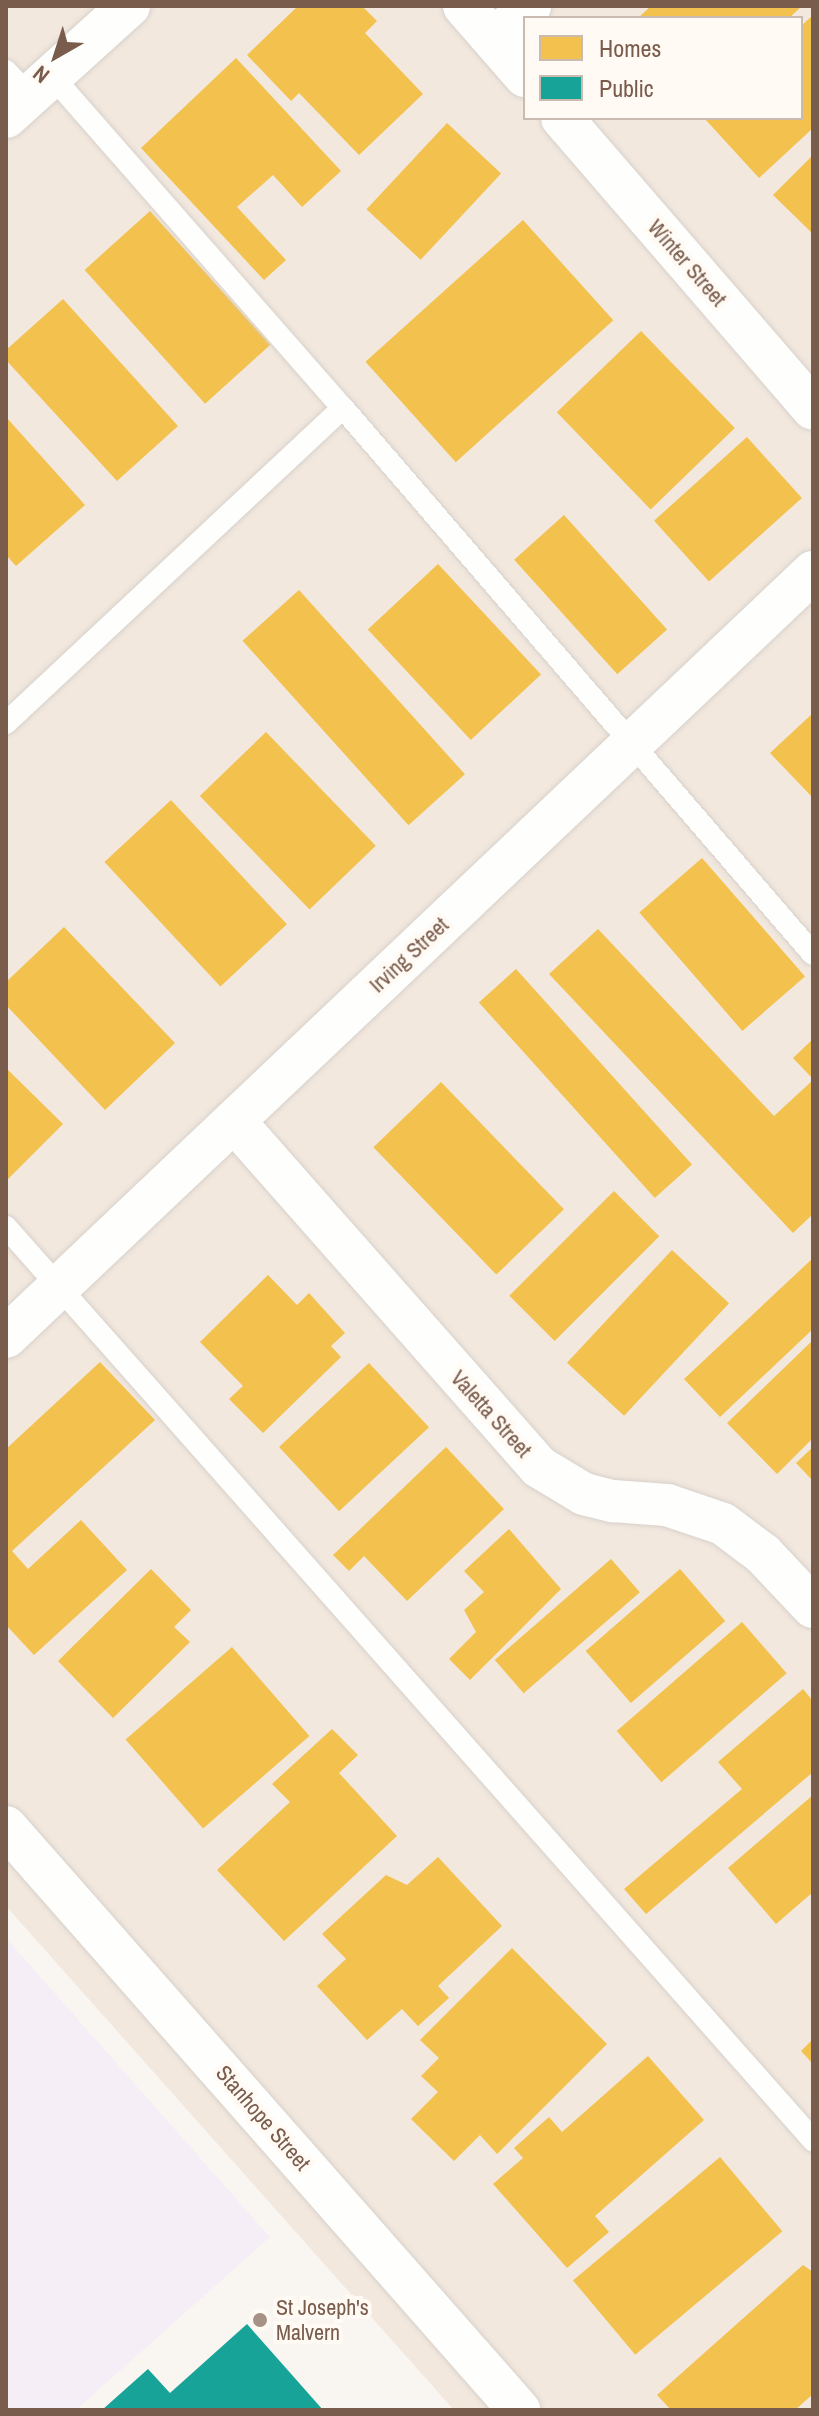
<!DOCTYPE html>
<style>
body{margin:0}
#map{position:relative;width:819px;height:2416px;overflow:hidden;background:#f9f5f0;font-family:"Archivo Narrow",sans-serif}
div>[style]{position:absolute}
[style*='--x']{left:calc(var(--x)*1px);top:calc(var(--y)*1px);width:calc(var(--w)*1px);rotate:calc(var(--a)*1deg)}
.residential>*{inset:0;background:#f2e8de}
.education>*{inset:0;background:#f6eef6}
.homes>*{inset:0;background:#f2c14e;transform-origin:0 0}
.public>*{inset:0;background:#17a398}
.roads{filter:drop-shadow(0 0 2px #d7d1cb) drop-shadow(0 0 2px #d7d1cb)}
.service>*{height:22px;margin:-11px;padding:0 11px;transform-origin:11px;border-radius:11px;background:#fefefd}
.minor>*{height:42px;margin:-21px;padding:0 21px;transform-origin:21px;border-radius:21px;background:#fefefd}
.dots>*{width:22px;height:22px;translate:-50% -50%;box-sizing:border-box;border:4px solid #fffaf3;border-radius:50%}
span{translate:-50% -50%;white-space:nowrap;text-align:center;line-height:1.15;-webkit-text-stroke:8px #fffaf3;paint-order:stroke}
.street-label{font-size:22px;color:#7a5c4d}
.poi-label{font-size:22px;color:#7a5c4d}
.left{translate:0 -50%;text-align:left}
.frame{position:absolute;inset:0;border:8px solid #7a5c4d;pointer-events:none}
.legend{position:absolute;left:523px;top:16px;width:280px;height:104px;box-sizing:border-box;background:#fffaf3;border:2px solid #cabbb1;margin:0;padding:10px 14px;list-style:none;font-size:24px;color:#7a5c4d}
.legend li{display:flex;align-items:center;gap:16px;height:40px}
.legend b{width:40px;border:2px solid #cabbb1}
.north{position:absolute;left:16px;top:16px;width:80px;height:80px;-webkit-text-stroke:6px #fffaf3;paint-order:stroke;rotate:219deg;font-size:22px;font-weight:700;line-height:32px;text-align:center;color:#7a5c4d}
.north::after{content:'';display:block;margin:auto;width:28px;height:36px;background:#7a5c4d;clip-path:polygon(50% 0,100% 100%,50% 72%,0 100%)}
</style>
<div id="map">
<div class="residential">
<i style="clip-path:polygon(evenodd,6px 6px,813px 6px,813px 2410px,454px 2410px,6px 1906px,6px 6px,525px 18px,801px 18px,801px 118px,525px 118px,525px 18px)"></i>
</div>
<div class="education">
<i style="clip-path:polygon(6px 1938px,270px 2237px,76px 2410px,6px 2410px)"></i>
</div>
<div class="homes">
<i style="clip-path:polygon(298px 6px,362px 6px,377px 21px,365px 33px,423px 94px,359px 155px,299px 93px,291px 101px,247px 55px)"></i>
<i style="clip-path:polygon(651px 6px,802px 6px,789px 18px,638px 18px)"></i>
<i style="clip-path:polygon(813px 15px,813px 128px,759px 178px,704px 118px,801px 118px,801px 26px)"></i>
<i style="clip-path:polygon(236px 58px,341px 171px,302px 207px,273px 175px,237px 207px,286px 260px,264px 280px,141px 148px)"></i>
<i style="left:447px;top:123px;width:74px;height:118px;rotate:43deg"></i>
<i style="clip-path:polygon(813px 155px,813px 234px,773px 195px)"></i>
<i style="left:150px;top:211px;width:180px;height:88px;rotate:48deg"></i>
<i style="left:523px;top:220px;width:135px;height:212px;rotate:48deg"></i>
<i style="clip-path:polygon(63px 299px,178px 426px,117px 481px,6px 360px,6px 350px)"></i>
<i style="left:641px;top:331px;width:135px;height:117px;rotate:46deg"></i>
<i style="clip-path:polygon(6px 417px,85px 505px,16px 566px,6px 555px)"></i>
<i style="left:747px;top:437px;width:82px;height:125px;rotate:48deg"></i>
<i style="left:564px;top:515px;width:154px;height:67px;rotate:48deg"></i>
<i style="left:438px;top:564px;width:151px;height:96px;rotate:47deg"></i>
<i style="left:299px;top:590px;width:248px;height:76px;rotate:48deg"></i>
<i style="clip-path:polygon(813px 713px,813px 798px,770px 753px)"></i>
<i style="left:266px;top:732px;width:158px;height:92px;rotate:46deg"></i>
<i style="left:171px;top:800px;width:170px;height:91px;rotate:47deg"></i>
<i style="left:702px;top:858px;width:157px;height:83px;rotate:49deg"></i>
<i style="clip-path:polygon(64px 927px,175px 1043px,105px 1110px,6px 1005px,6px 982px)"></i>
<i style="clip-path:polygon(598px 929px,774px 1116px,813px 1080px,813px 1214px,793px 1233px,549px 974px)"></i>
<i style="left:516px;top:969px;width:263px;height:50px;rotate:48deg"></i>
<i style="clip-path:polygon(813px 1039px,813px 1079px,793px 1058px)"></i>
<i style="clip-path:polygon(6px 1068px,63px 1124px,6px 1181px)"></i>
<i style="left:441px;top:1082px;width:177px;height:94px;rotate:46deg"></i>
<i style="left:614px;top:1191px;width:64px;height:148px;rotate:45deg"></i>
<i style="left:672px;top:1250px;width:78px;height:154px;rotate:43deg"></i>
<i style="clip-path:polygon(813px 1258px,813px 1329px,720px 1417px,684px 1379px)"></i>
<i style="clip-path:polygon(268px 1275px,297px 1305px,309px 1293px,345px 1333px,331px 1346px,341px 1357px,263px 1433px,229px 1399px,243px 1386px,200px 1342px)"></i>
<i style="clip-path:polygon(813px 1340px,813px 1438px,777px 1474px,727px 1423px)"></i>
<i style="clip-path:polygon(100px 1362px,155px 1420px,12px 1551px,28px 1569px,81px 1520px,127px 1570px,34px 1655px,6px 1625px,6px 1449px)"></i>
<i style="left:369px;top:1363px;width:88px;height:123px;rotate:47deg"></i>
<i style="clip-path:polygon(446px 1447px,504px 1509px,407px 1601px,364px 1556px,349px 1571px,333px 1555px)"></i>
<i style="clip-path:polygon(813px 1447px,813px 1481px,796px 1463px)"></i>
<i style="clip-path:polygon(509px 1529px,561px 1589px,470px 1680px,449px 1659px,476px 1632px,464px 1610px,484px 1592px,464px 1571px)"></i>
<i style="left:611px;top:1559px;width:44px;height:154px;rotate:49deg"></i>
<i style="clip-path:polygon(151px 1569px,191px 1610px,174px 1627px,190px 1642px,113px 1718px,58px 1661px)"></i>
<i style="left:680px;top:1569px;width:69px;height:125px;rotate:49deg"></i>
<i style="left:742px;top:1622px;width:68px;height:166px;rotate:49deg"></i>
<i style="left:232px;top:1647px;width:118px;height:141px;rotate:49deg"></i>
<i style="clip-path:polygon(803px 1689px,813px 1701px,813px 1772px,646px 1914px,624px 1889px,742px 1789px,718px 1762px)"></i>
<i style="clip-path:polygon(332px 1729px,358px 1755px,339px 1773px,397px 1836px,284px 1941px,217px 1870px,290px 1802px,272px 1784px)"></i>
<i style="clip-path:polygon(813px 1795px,813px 1892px,776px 1924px,728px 1868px)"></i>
<i style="clip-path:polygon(438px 1857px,502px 1926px,438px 1986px,449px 1998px,418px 2026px,402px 2009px,367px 2040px,317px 1986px,346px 1959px,322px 1934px,386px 1875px,407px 1885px)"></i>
<i style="clip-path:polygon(512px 1948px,607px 2044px,497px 2154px,480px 2135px,454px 2161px,411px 2119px,438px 2092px,421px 2076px,439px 2058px,420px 2040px)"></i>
<i style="clip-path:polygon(813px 2039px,813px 2064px,801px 2051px)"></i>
<i style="clip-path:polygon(648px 2056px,704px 2120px,595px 2216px,609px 2232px,567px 2268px,493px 2184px,523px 2158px,514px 2148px,549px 2117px,562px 2132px)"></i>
<i style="left:720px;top:2157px;width:97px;height:192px;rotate:50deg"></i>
<i style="clip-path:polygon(803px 2265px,813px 2272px,813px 2394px,795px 2410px,671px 2410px,657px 2395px)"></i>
</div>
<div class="public">
<i style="clip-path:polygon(247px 2324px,323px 2410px,102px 2410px,148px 2369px,170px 2393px)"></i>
</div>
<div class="roads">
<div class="service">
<i style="--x:6;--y:71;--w:34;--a:47"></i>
<i style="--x:51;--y:75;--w:443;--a:48.8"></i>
<i style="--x:343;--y:408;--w:720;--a:49.28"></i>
<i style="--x:6;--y:723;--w:461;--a:-43.1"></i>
<i style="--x:6;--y:1227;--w:1219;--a:48.53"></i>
</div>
<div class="minor">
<i style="--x:464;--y:6;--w:93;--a:48.9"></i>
<i style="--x:494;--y:40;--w:50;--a:-43.4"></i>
<i style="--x:6;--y:117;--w:166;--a:-42.1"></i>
<i style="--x:562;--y:118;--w:384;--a:49.2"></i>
<i style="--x:234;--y:1121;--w:461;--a:48.6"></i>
<i style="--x:539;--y:1467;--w:52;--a:31"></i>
<i style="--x:584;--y:1494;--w:30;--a:14"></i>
<i style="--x:613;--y:1501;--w:54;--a:4.2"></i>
<i style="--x:667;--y:1505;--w:59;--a:18.7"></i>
<i style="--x:723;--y:1524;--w:50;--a:36.9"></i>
<i style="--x:763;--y:1554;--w:73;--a:46.7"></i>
<i style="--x:6;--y:1337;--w:1112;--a:-43.47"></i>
<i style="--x:6;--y:1827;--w:777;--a:48.65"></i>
</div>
</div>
<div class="dots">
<i style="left:260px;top:2320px;background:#a69286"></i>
</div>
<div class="street-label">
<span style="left:687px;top:263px;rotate:49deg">Winter Street</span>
<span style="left:409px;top:955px;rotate:-43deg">Irving Street</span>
<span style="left:491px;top:1414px;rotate:48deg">Valetta Street</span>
<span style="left:263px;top:2118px;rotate:49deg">Stanhope Street</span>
</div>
<div class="poi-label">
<span class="left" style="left:276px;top:2320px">St Joseph's<br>Malvern</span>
</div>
<div class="frame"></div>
<ul class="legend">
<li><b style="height:22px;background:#f2c14e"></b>Homes</li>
<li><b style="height:22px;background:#17a398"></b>Public</li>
</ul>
<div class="north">N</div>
</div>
